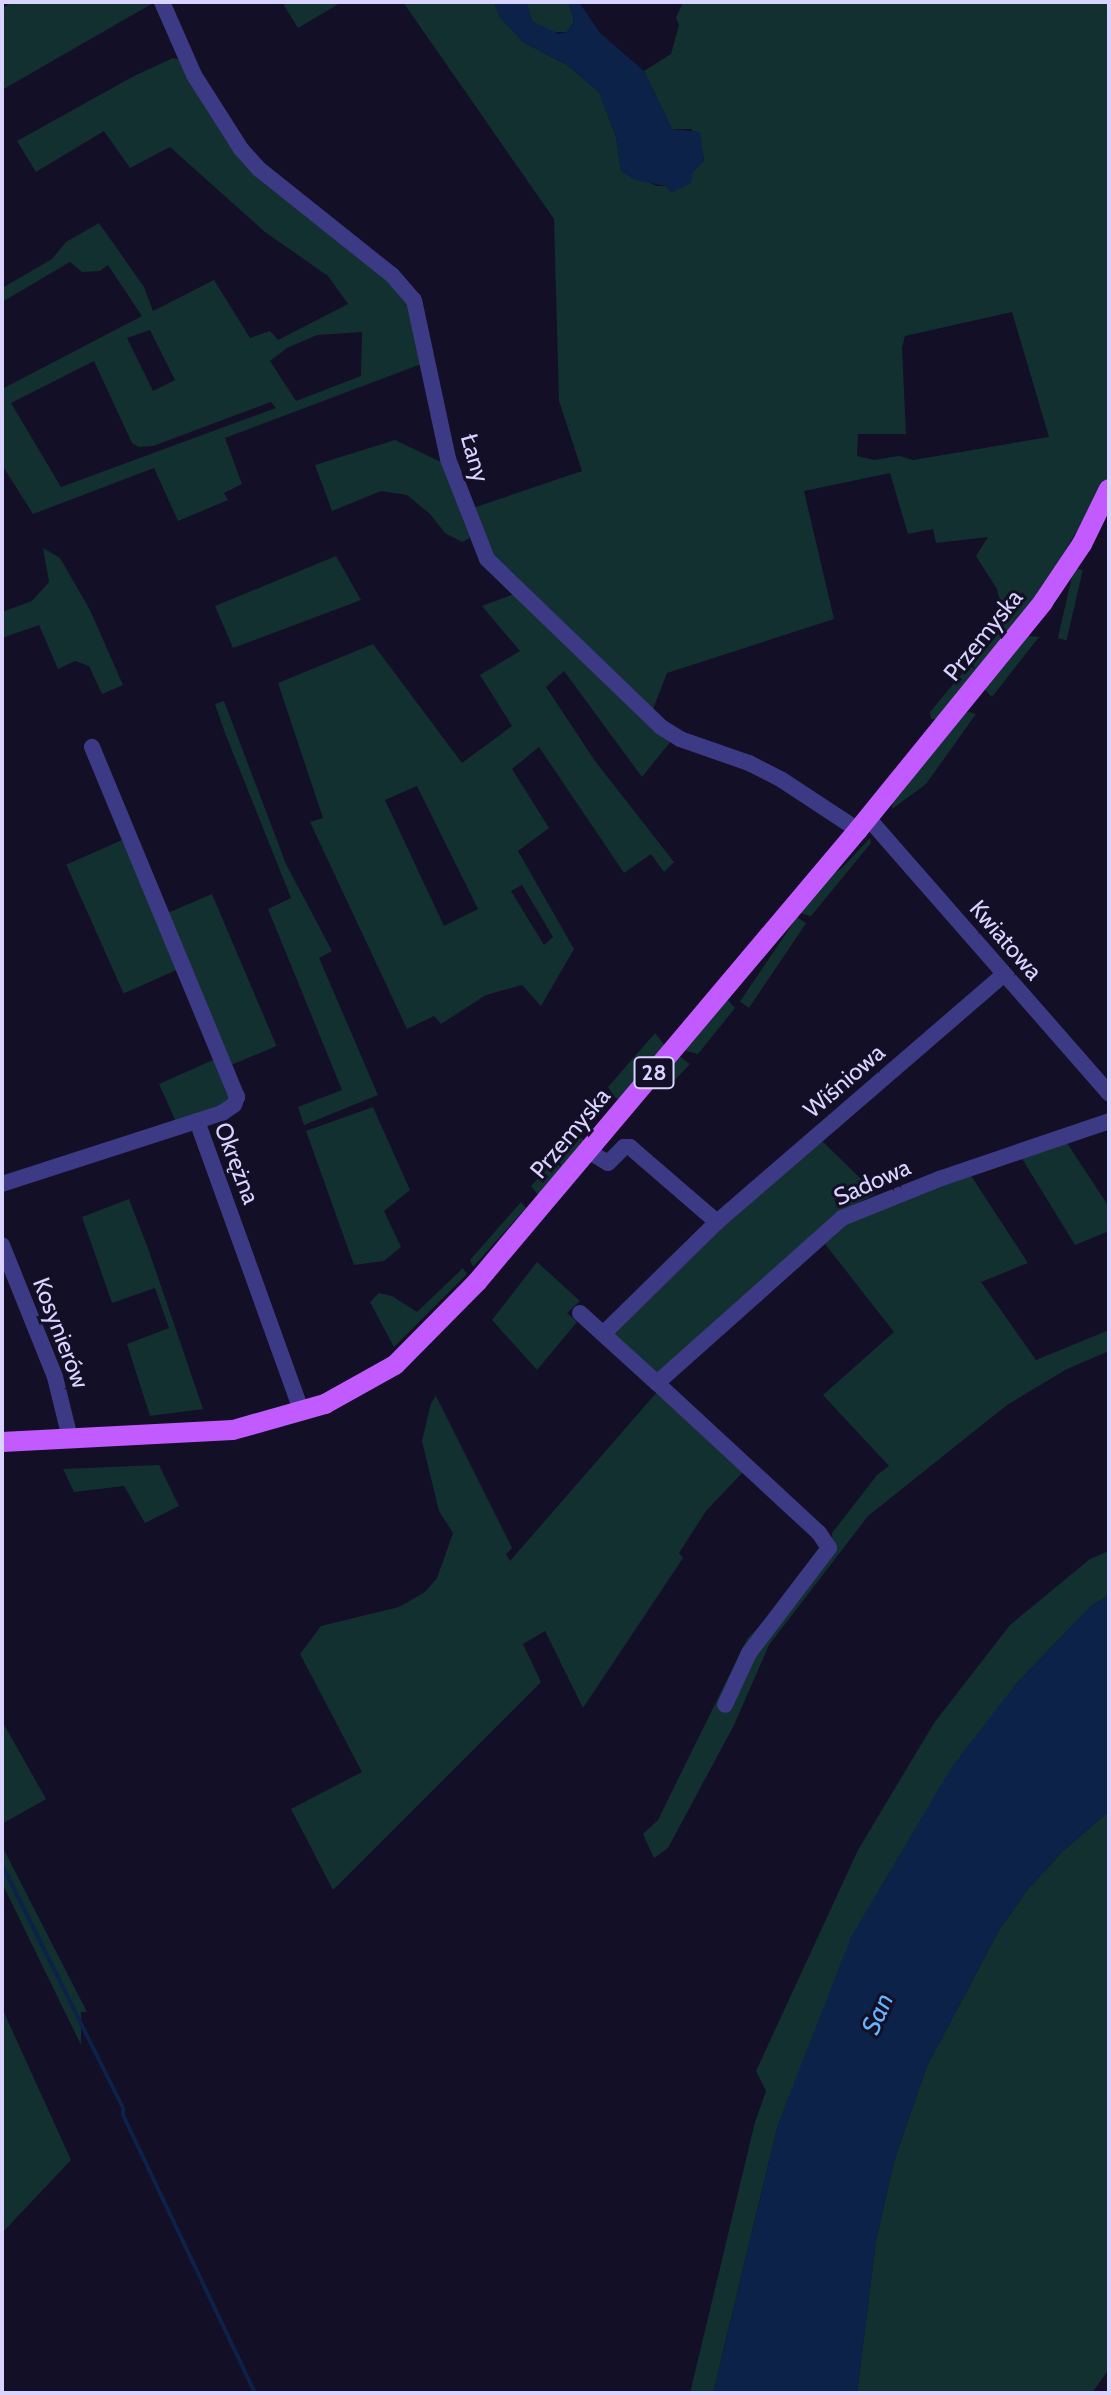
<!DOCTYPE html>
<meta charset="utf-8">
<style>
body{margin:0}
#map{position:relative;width:1111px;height:2395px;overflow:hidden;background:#130f26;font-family:Cabin,sans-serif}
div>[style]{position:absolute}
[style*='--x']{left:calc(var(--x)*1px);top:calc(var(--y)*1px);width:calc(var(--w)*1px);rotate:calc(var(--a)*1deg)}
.green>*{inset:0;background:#12302f;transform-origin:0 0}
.water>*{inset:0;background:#0c2248}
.stream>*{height:4px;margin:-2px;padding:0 2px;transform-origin:2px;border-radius:2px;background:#0c2248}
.minor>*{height:16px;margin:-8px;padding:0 8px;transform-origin:8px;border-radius:8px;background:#3d3a85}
.major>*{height:20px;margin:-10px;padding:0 10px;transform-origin:10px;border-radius:10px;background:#c25bff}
span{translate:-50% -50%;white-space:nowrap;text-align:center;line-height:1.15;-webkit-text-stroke:6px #130f26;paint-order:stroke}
.shield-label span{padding:2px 6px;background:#130f26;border:2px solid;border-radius:6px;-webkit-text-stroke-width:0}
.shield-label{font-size:22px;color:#d9d4ff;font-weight:700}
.street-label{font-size:24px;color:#d9d4ff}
.water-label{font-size:26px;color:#62b6ff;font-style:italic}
.frame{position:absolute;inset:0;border:4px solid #d9d4ff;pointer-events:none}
</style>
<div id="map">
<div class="green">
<i style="clip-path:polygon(13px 2px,155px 2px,2px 90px,2px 8px)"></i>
<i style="clip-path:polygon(282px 2px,342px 2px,298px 28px)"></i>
<i style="clip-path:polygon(evenodd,403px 2px,494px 2px,500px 17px,523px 42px,567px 65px,599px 92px,616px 137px,621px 171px,657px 186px,666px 186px,693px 172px,704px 161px,701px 142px,691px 129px,672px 129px,644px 71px,671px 54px,679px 25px,676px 18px,683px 2px,1109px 2px,1109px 475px,1041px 593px,939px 719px,931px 719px,930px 712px,1005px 622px,997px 589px,976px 556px,988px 537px,936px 543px,933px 529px,908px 534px,890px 473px,804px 491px,834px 619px,667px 673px,653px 709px,487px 548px,470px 509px,582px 471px,559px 401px,554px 219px,403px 2px,1012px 312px,1049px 437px,913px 460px,899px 456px,874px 460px,857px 456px,858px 434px,906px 434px,902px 348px,905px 336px,1012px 312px)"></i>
<i style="clip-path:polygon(526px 2px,569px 2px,574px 22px,567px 32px,549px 32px,532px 21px)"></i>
<i style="clip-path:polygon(evenodd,173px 58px,181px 60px,228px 143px,407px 297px,424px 363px,225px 438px,242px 484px,224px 493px,228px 500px,178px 521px,154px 468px,33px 514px,2px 465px,2px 389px,142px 316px,108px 265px,100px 271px,82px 272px,70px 262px,2px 302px,2px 288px,52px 259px,66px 242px,99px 223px,144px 287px,153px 311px,214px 280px,250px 338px,270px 331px,278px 340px,348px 304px,328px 276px,265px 232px,170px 147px,130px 168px,104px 131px,36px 172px,17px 141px,134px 76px,173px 58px,150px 330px,175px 380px,153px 391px,127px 338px,150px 330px,173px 58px,362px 332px,361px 376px,296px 401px,270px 361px,287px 348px,317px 335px,362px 332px,173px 58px,94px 361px,132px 443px,139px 447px,153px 446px,271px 402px,276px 408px,61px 487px,11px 403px,94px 361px)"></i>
<i style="clip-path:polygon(395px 440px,441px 462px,470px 538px,462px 542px,445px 533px,430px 514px,407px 495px,381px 491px,332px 511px,315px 465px)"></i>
<i style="clip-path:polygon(43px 548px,60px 558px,90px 610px,123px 685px,102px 694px,89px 666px,75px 661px,58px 669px,39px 625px,2px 638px,2px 612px,32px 601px,49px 582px)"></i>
<i style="clip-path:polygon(336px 556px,361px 600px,233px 648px,215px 606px)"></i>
<i style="left:1074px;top:568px;width:9px;height:72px;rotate:13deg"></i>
<i style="clip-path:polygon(evenodd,514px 594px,671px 741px,642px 777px,564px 671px,546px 687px,595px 761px,674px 862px,664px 872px,651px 854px,624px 873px,539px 747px,512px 769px,549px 828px,518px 851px,574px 949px,541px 1006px,522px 985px,486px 995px,441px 1024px,434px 1016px,407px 1029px,310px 822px,323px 818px,278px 683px,373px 644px,462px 763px,512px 726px,480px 675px,520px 651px,482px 606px,514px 594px,417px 786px,478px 909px,444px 926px,385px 800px,417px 786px,514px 594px,522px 885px,553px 937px,544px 945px,511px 891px,522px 885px)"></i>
<i style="clip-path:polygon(1028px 636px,1039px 637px,992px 697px,984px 689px)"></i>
<i style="clip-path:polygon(224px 701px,286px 864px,332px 951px,319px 958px,378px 1095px,304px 1125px,298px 1107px,342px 1090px,268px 909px,291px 898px,225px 733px,215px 704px)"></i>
<i style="clip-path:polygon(970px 712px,976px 714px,926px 784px,892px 809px,893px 798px,962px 713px)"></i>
<i style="clip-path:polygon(870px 838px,871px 843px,811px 916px,803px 914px,800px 912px,828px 877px,842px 868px)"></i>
<i style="left:122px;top:840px;width:141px;height:61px;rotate:66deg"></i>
<i style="left:212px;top:894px;width:165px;height:51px;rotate:67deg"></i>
<i style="left:797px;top:917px;width:11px;height:102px;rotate:34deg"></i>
<i style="clip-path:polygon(727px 999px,735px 1008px,698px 1054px,686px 1051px,685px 1048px)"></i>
<i style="clip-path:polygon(655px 1033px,666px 1047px,621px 1101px,614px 1097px,608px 1087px)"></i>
<i style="clip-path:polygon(678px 1055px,690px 1064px,672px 1083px,667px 1083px,661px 1078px)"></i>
<i style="clip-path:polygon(215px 1059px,231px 1099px,224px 1107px,176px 1122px,159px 1084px)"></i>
<i style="clip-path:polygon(373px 1107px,410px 1190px,384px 1211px,401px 1247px,384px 1261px,354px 1265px,306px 1131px)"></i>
<i style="clip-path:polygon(578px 1136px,586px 1142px,538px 1195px,531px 1186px)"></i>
<i style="clip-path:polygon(820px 1139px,861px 1179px,873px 1184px,875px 1194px,845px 1209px,660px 1372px,653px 1374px,610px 1333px,660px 1282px)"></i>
<i style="clip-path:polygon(1065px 1140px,1109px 1207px,1109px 1231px,1075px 1245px,1021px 1157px)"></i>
<i style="clip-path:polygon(970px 1174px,1028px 1263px,981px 1282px,1036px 1360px,1109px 1330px,1109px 1351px,1067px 1369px,1007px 1405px,868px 1516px,769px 1645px,734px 1725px,668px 1848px,654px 1858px,643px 1834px,658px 1820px,747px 1639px,833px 1549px,832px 1533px,877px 1475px,889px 1466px,823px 1395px,894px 1332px,825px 1244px,862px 1211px)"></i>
<i style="clip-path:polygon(129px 1199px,149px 1251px,203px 1409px,150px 1416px,127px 1344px,169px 1328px,155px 1288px,112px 1303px,82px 1217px)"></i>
<i style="clip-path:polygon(521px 1202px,526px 1208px,473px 1267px,470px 1260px)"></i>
<i style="clip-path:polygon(537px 1262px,580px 1301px,567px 1313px,577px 1322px,537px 1370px,492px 1320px)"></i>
<i style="clip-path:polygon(463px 1268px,467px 1274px,394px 1347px,370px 1302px,379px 1293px,392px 1296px,417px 1312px)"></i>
<i style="clip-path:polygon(657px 1392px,744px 1471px,706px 1511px,679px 1553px,683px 1558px,583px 1708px,545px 1631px,523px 1644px,541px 1682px,333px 1890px,291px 1809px,362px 1772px,300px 1654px,321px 1626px,399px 1607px,425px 1592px,437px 1578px,453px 1533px,439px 1511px,422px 1441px,431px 1403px,436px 1396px,512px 1548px,506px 1554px,510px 1561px)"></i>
<i style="clip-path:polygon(159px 1465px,179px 1506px,145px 1523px,124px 1486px,74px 1492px,63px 1469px)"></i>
<i style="clip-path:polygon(1109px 1551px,1109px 1595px,1091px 1606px,1015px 1685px,778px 2124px,713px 2393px,690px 2393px,755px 2122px,766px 2091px,756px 2071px,858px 1850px,934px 1723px,1010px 1625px,1090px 1559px)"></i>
<i style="clip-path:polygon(2px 1721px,46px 1799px,2px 1824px)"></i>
<i style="clip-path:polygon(1109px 1811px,1109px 2369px,1092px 2393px,857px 2393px,876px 2240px,895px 2158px,927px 2066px,998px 1932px,1027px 1890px,1063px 1851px)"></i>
<i style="clip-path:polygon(2px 1846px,87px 2012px,81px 2012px,81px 2045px,2px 1883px)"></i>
<i style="clip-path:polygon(2px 2008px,71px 2160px,2px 2233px)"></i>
</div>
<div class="water">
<i style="clip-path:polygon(494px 2px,526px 2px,532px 21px,559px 34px,567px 32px,574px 22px,569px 2px,579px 2px,600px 33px,644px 71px,672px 129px,700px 132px,704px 161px,693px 172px,691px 183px,671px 193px,666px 186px,635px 180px,621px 171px,616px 137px,599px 92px,567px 65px,523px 42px,500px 17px)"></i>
<i style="clip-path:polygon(1109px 1595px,1109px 1811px,1063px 1851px,1027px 1890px,998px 1932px,927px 2066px,895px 2158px,876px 2240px,857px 2393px,713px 2393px,778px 2124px,851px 1937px,951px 1768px,1015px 1685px,1091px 1606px)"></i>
</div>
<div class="stream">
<i style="--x:2;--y:1865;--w:271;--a:63.5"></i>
<i style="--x:123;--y:2108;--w:7;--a:90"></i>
<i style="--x:123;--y:2115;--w:308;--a:64.6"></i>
</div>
<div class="minor">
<i style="--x:162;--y:2;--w:80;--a:66.3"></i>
<i style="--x:194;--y:75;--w:88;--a:57.6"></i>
<i style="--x:241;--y:149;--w:27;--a:48"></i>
<i style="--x:259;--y:169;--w:170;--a:38.6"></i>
<i style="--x:392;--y:275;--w:33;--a:49"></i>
<i style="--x:414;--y:300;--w:163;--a:77.9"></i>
<i style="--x:448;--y:459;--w:107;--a:68.7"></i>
<i style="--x:487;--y:559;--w:242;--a:44"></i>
<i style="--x:661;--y:727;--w:22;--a:32"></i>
<i style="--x:680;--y:739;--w:73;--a:19.2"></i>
<i style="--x:749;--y:763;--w:37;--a:27"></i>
<i style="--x:782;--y:780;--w:91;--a:33.3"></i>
<i style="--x:868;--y:818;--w:366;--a:48.8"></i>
<i style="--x:197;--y:1121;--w:309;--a:70.2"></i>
<i style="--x:588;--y:1151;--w:23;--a:31"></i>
<i style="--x:608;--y:1163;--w:23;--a:-45"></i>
<i style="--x:624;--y:1147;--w:6;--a:0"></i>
<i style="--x:630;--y:1147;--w:115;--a:40.8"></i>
<i style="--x:717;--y:1222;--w:378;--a:-40.8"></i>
<i style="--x:2;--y:1184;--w:231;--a:-17.9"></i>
<i style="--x:222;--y:1113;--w:14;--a:-34"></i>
<i style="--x:234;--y:1105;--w:9;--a:-69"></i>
<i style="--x:237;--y:1097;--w:379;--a:-112.5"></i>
<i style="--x:2;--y:1245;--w:142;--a:68.1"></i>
<i style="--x:55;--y:1377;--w:63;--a:76.2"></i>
<i style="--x:580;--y:1313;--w:104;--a:42.3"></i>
<i style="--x:657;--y:1383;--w:248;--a:-41.7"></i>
<i style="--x:842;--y:1218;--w:105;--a:-21.9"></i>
<i style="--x:939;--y:1179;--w:180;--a:-18.8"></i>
<i style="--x:603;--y:1334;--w:160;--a:-44.5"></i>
<i style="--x:657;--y:1383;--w:221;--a:42.8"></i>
<i style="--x:819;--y:1533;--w:18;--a:56"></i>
<i style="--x:829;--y:1548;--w:132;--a:127.3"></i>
<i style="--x:749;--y:1653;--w:57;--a:114.8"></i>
</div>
<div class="major">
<i style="--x:2;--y:1442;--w:231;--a:-3"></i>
<i style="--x:233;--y:1430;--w:96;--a:-15.8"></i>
<i style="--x:325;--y:1404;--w:80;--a:-29.1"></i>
<i style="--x:395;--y:1365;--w:117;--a:-45.3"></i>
<i style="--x:477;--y:1282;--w:591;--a:-49.87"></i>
<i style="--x:858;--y:830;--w:294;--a:-50.9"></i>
<i style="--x:1043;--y:602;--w:70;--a:-56.1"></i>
<i style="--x:1082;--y:544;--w:61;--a:-63.9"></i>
</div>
<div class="shield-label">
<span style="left:654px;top:1073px">28</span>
</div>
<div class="street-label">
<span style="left:475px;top:458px;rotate:74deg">Łany</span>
<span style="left:983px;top:635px;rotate:-51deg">Przemyska</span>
<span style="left:1006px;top:940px;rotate:49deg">Kwiatowa</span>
<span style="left:844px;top:1081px;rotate:-41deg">Wiśniowa</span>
<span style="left:570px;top:1133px;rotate:-50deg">Przemyska</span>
<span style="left:237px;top:1163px;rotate:69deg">Okrężna</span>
<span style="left:872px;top:1182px;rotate:-24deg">Sadowa</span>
<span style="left:61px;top:1333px;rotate:69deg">Kosynierów</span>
</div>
<div class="water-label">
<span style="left:878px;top:2014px;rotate:-66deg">San</span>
</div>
<div class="frame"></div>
</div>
